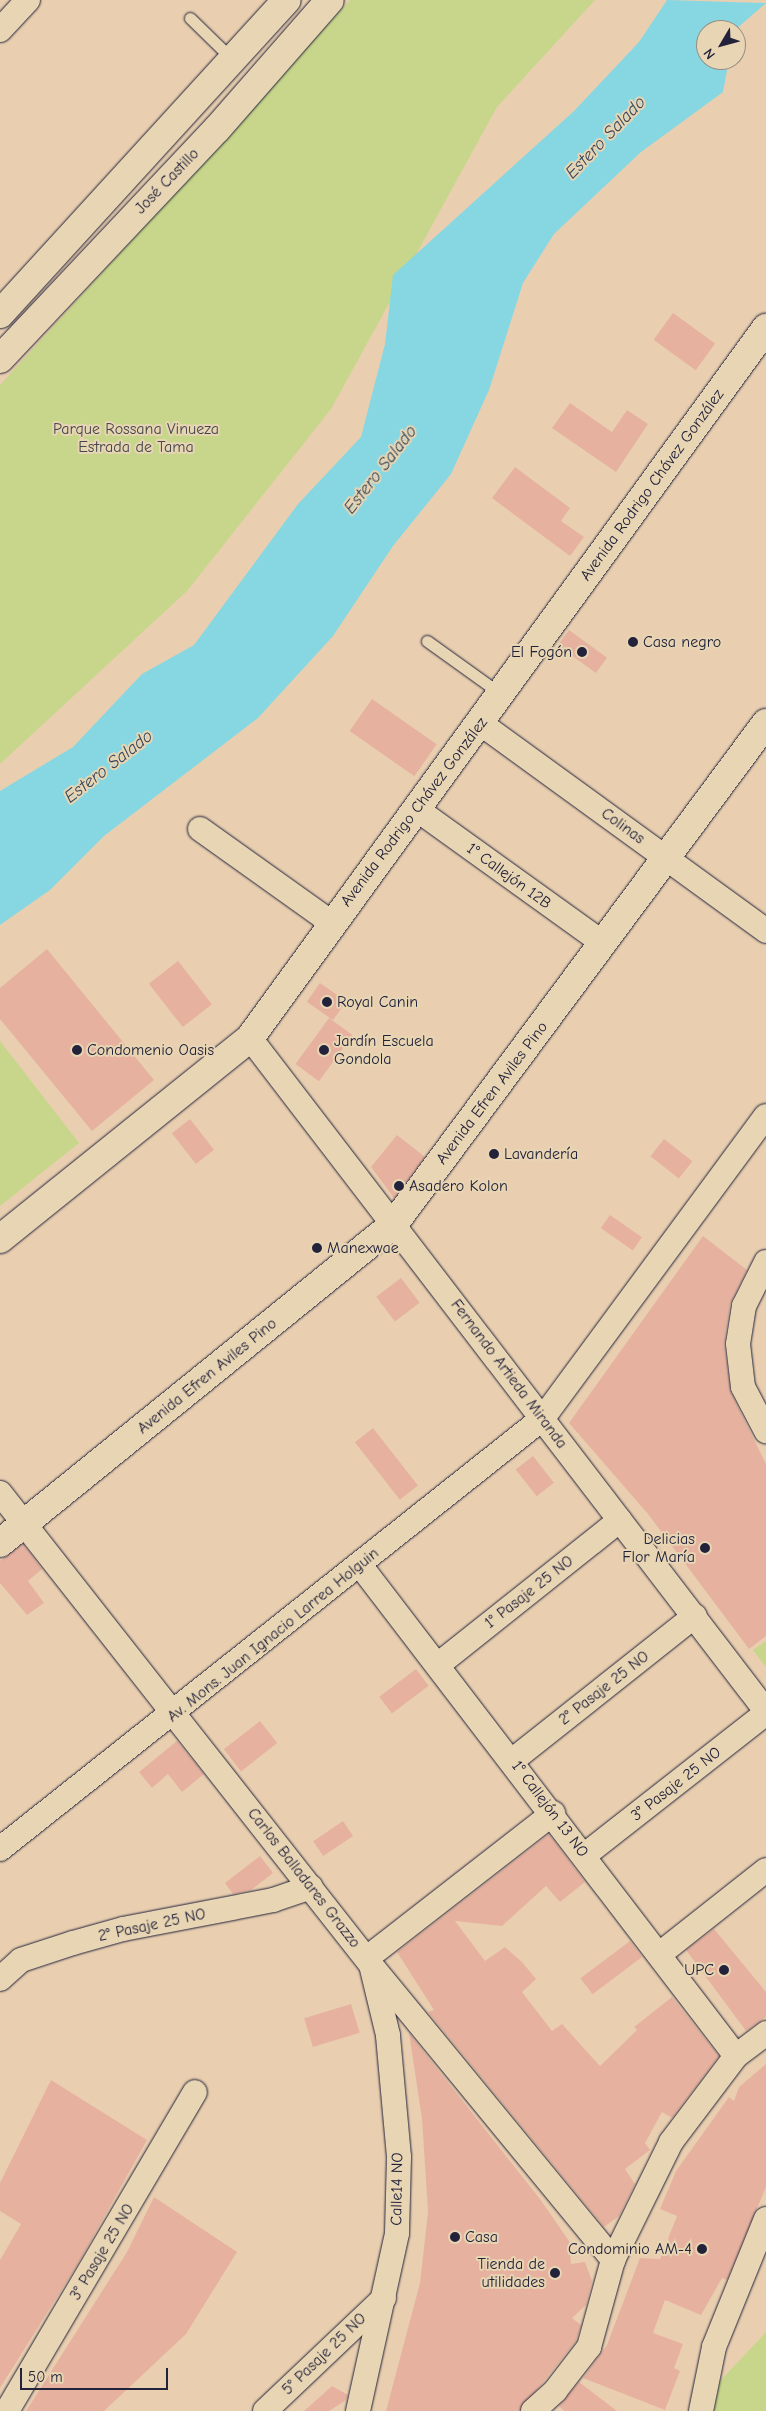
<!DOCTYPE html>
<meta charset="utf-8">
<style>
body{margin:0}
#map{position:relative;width:766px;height:2411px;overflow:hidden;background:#e9cfb0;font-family:"Comic Neue",sans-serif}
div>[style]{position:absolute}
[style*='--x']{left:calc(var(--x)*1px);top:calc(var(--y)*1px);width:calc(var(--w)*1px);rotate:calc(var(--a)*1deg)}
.green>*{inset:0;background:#c7d68a}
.water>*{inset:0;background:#87d7e2}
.building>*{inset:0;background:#e6b29f;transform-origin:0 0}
.roads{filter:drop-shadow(0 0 1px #22223b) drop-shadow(0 0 1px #22223b)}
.lane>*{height:11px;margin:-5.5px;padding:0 5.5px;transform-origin:5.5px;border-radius:5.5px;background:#e8d5b3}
.street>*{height:24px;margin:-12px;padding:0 12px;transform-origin:12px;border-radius:12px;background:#e8d5b3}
.secondary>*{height:28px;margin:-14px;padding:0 14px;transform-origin:14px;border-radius:14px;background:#e8d5b3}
.dots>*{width:14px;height:14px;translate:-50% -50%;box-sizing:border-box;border:2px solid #e8d5b3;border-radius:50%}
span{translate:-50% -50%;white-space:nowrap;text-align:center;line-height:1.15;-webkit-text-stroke:4px #e8d5b3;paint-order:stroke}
.street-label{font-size:16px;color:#22223b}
.park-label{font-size:16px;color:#43464b}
.poi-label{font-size:16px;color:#22223b}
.left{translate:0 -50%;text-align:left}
.right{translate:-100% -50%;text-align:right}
.water-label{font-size:18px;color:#36465c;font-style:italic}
.north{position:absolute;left:696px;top:20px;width:50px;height:50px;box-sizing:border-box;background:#e8d5b3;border:1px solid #998d83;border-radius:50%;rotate:233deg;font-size:14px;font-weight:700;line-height:20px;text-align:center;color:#22223b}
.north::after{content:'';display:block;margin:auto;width:18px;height:22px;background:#22223b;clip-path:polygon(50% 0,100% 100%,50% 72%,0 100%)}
.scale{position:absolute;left:20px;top:2368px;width:148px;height:22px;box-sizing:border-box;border:2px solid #22223b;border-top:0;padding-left:6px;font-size:15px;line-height:18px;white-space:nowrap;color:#22223b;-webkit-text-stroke:4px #e8d5b3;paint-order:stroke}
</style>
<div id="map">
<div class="green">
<i style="clip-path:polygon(350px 0,595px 0,497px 107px,331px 409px,187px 591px,0 764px,0 385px)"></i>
<i style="clip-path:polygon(0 1041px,79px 1143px,0 1206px)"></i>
<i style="clip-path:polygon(766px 1641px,766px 1667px,753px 1650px)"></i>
<i style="clip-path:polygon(766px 2332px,766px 2411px,692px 2411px)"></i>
</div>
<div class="water">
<i style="clip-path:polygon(667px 0,766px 3px,735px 30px,706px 30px,706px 60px,729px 60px,723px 92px,641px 152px,554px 234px,523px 283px,489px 390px,451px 474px,393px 546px,333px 636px,258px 718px,104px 836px,50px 890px,0 925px,0 791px,73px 747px,142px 674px,194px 645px,298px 504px,361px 437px,385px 344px,393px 275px,574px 111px,639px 42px)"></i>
</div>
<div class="building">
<i style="left:673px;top:313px;width:52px;height:33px;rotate:36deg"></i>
<i style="clip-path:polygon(570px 403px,612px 432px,627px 410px,648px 424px,616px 472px,552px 428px)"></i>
<i style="clip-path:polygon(515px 467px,570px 508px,561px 521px,584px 537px,570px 556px,492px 498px)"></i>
<i style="left:569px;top:630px;width:47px;height:19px;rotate:36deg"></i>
<i style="left:372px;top:699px;width:79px;height:39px;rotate:35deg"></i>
<i style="clip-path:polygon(47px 949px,154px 1080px,92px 1131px,0 1019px,0 988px)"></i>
<i style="left:178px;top:961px;width:55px;height:37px;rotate:52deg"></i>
<i style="left:320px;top:983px;width:32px;height:23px;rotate:35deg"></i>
<i style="left:329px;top:1018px;width:29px;height:57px;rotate:36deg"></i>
<i style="left:190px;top:1119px;width:39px;height:23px;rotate:52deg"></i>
<i style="clip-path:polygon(397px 1135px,425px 1157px,394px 1198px,371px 1167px)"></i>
<i style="left:664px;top:1139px;width:36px;height:22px;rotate:38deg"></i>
<i style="left:610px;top:1215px;width:39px;height:16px;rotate:35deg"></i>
<i style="clip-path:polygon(703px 1236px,747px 1270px,730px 1304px,724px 1345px,731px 1393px,766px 1464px,766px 1636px,749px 1649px,648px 1514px,569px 1423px)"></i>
<i style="left:401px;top:1278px;width:31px;height:31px;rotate:53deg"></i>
<i style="left:373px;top:1428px;width:73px;height:23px;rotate:52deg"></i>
<i style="left:533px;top:1456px;width:34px;height:22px;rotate:52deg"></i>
<i style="clip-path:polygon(23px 1544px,42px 1569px,28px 1581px,44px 1603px,27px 1615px,0 1583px,0 1561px)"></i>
<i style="left:416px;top:1669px;width:21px;height:46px;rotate:53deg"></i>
<i style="left:260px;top:1721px;width:28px;height:46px;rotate:52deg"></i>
<i style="clip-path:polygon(177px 1741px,204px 1774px,182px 1792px,168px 1774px,152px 1788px,139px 1772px)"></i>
<i style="left:343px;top:1821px;width:18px;height:36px;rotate:56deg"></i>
<i style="clip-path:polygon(549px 1834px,585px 1882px,560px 1902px,546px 1886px,502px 1926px,455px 1921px,485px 1961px,505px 1947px,522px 1962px,536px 1979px,522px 1992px,552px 2031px,562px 2024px,600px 2066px,637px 2030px,634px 2027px,672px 1997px,719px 2056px,672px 2118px,662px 2112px,645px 2143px,650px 2150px,625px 2169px,635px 2184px,619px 2216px,604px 2227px,428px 2012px,434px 2010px,397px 1952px)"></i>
<i style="clip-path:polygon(260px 1856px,273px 1873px,251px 1890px,233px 1894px,225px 1883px)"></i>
<i style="clip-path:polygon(714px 1929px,766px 1992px,766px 2017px,746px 2031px,686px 1950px)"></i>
<i style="left:630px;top:1941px;width:20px;height:62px;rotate:53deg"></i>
<i style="left:351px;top:2004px;width:30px;height:49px;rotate:73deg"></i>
<i style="clip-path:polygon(409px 2033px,540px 2199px,569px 2241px,571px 2264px,585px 2262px,592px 2281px,586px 2305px,572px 2318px,581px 2325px,576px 2341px,520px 2411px,386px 2411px,420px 2283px,428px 2212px,422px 2119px)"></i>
<i style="clip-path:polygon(766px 2064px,766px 2187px,727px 2280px,722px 2278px,701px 2315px,665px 2300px,653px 2333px,683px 2344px,674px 2368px,680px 2371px,665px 2410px,583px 2378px,607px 2345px,640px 2258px,660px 2259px,677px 2216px,660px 2209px,676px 2171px,729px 2097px,734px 2101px,739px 2087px)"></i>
<i style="clip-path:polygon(51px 2080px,147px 2140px,79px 2262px,0 2388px,0 2260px,21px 2224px,0 2211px,0 2183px)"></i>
<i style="clip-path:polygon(154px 2197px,237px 2252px,186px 2334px,104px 2411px,26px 2411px,127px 2252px)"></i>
<i style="clip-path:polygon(579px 2382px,617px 2411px,564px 2411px,559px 2406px)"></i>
<i style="clip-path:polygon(332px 2386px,348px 2395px,346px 2400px,329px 2411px,304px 2411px)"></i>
</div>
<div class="roads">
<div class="lane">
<i style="--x:190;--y:18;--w:60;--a:44.3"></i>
<i style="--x:427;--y:641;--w:91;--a:35.6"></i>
</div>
<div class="street">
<i style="--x:0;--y:30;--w:41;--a:-47"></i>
<i style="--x:480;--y:723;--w:354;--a:36"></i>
<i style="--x:415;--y:808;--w:233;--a:35.7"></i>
<i style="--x:200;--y:829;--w:162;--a:35.5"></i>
<i style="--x:250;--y:1038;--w:848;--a:52.52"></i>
<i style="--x:766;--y:1262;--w:49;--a:116.6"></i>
<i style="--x:744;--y:1306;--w:38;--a:99"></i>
<i style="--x:738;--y:1344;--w:43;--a:83.4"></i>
<i style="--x:743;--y:1387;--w:50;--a:62.4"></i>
<i style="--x:0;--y:1493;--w:600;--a:51.83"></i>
<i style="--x:371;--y:1965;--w:382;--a:50.6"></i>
<i style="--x:360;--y:1565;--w:618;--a:52.56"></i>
<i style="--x:439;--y:1664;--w:231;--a:-38.5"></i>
<i style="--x:513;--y:1760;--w:232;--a:-38.4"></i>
<i style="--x:0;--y:1849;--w:693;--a:-38.44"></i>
<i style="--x:543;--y:1418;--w:375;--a:-53.6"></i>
<i style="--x:585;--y:1855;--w:230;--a:-38.1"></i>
<i style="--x:661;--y:1953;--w:134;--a:-38.3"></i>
<i style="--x:367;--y:1958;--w:236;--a:-37.9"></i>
<i style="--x:0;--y:1979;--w:28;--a:-42"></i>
<i style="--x:21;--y:1960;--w:55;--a:-18.1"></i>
<i style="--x:73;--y:1943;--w:52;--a:-15.6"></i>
<i style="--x:123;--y:1929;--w:153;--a:-10.9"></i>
<i style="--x:273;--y:1900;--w:40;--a:-18.9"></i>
<i style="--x:7;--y:2411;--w:370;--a:-59.5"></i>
<i style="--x:265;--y:2411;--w:164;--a:-43.5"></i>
<i style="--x:358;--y:2411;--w:182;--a:-77.6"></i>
<i style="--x:397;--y:2233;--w:76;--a:-88.5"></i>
<i style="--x:399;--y:2157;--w:122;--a:-95.2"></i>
<i style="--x:388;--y:2035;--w:68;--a:-103.6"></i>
<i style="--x:533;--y:2411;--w:30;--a:-42"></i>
<i style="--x:555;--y:2391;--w:56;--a:-52.3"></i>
<i style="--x:589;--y:2347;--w:90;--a:-74.6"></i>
<i style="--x:613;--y:2260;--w:131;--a:-63.8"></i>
<i style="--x:671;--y:2142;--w:108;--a:-52.9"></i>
<i style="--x:736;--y:2056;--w:38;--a:-37"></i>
<i style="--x:701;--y:2411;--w:65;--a:-78.5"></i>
<i style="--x:714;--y:2347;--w:138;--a:-67.9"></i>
</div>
<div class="secondary">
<i style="--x:0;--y:314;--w:425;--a:-47.6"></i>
<i style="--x:0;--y:359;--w:316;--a:-46.7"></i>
<i style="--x:217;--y:129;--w:171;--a:-48.8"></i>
<i style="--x:0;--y:1239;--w:321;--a:-38.8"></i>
<i style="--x:250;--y:1038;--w:878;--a:-53.99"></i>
<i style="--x:0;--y:1543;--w:507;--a:-39"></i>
<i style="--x:394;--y:1224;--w:624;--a:-53.41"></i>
</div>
</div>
<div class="dots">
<i style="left:633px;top:642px;background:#22223b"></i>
<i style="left:582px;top:652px;background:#22223b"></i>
<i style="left:327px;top:1002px;background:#22223b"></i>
<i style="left:77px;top:1050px;background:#22223b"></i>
<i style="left:324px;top:1050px;background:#22223b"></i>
<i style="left:494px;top:1154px;background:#22223b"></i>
<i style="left:399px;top:1186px;background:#22223b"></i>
<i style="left:317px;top:1248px;background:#22223b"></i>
<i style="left:705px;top:1548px;background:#22223b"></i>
<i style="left:724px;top:1970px;background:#22223b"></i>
<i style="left:455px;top:2237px;background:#22223b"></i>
<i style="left:702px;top:2249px;background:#22223b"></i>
<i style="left:555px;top:2273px;background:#22223b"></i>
</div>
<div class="street-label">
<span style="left:167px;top:181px;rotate:-46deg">José Castillo</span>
<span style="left:652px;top:485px;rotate:-54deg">Avenida Rodrigo Chávez González</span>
<span style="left:414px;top:812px;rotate:-53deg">Avenida Rodrigo Chávez González</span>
<span style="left:623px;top:826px;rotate:36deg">Colinas</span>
<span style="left:509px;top:876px;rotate:36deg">1° Callejón 12B</span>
<span style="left:492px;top:1093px;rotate:-53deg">Avenida Efren Aviles Pino</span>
<span style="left:509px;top:1374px;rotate:53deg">Fernando Artieda Miranda</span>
<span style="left:207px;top:1376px;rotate:-39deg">Avenida Efren Aviles Pino</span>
<span style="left:529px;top:1592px;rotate:-38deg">1° Pasaje 25 NO</span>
<span style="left:273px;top:1635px;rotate:-39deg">Av. Mons. Juan Ignacio Larrea Holguin</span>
<span style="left:604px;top:1688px;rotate:-38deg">2° Pasaje 25 NO</span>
<span style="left:676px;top:1784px;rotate:-38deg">3° Pasaje 25 NO</span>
<span style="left:550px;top:1809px;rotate:53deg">1° Callejón 13 NO</span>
<span style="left:304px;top:1878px;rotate:52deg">Carlos Balladares Grazzo</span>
<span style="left:152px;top:1925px;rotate:-12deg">2° Pasaje 25 NO</span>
<span style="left:397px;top:2189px;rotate:-89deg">Calle14 NO</span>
<span style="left:102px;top:2252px;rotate:-59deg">3° Pasaje 25 NO</span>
<span style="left:324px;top:2354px;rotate:-44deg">5° Pasaje 25 NO</span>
</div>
<div class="park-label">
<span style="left:136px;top:438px">Parque Rossana Vinueza<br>Estrada de Tama</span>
</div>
<div class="poi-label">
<span class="left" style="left:643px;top:642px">Casa negro</span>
<span class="right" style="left:572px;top:652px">El Fogón</span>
<span class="left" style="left:337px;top:1002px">Royal Canin</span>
<span class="left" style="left:334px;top:1050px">Jardín Escuela<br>Gondola</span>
<span class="left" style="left:87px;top:1050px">Condomenio Oasis</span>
<span class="left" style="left:504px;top:1154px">Lavandería</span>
<span class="left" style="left:409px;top:1186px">Asadero Kolon</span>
<span class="left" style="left:327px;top:1248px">Manexwae</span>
<span class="right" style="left:695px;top:1548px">Delicias<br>Flor María</span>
<span class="right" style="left:714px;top:1970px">UPC</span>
<span class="left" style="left:465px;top:2237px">Casa</span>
<span class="right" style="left:692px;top:2249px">Condominio AM-4</span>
<span class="right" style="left:545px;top:2273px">Tienda de<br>utilidades</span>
</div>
<div class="water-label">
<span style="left:606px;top:138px;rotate:-46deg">Estero Salado</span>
<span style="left:381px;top:470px;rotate:-52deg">Estero Salado</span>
<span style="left:109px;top:767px;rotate:-38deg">Estero Salado</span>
</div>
<div class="north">N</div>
<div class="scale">50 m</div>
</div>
